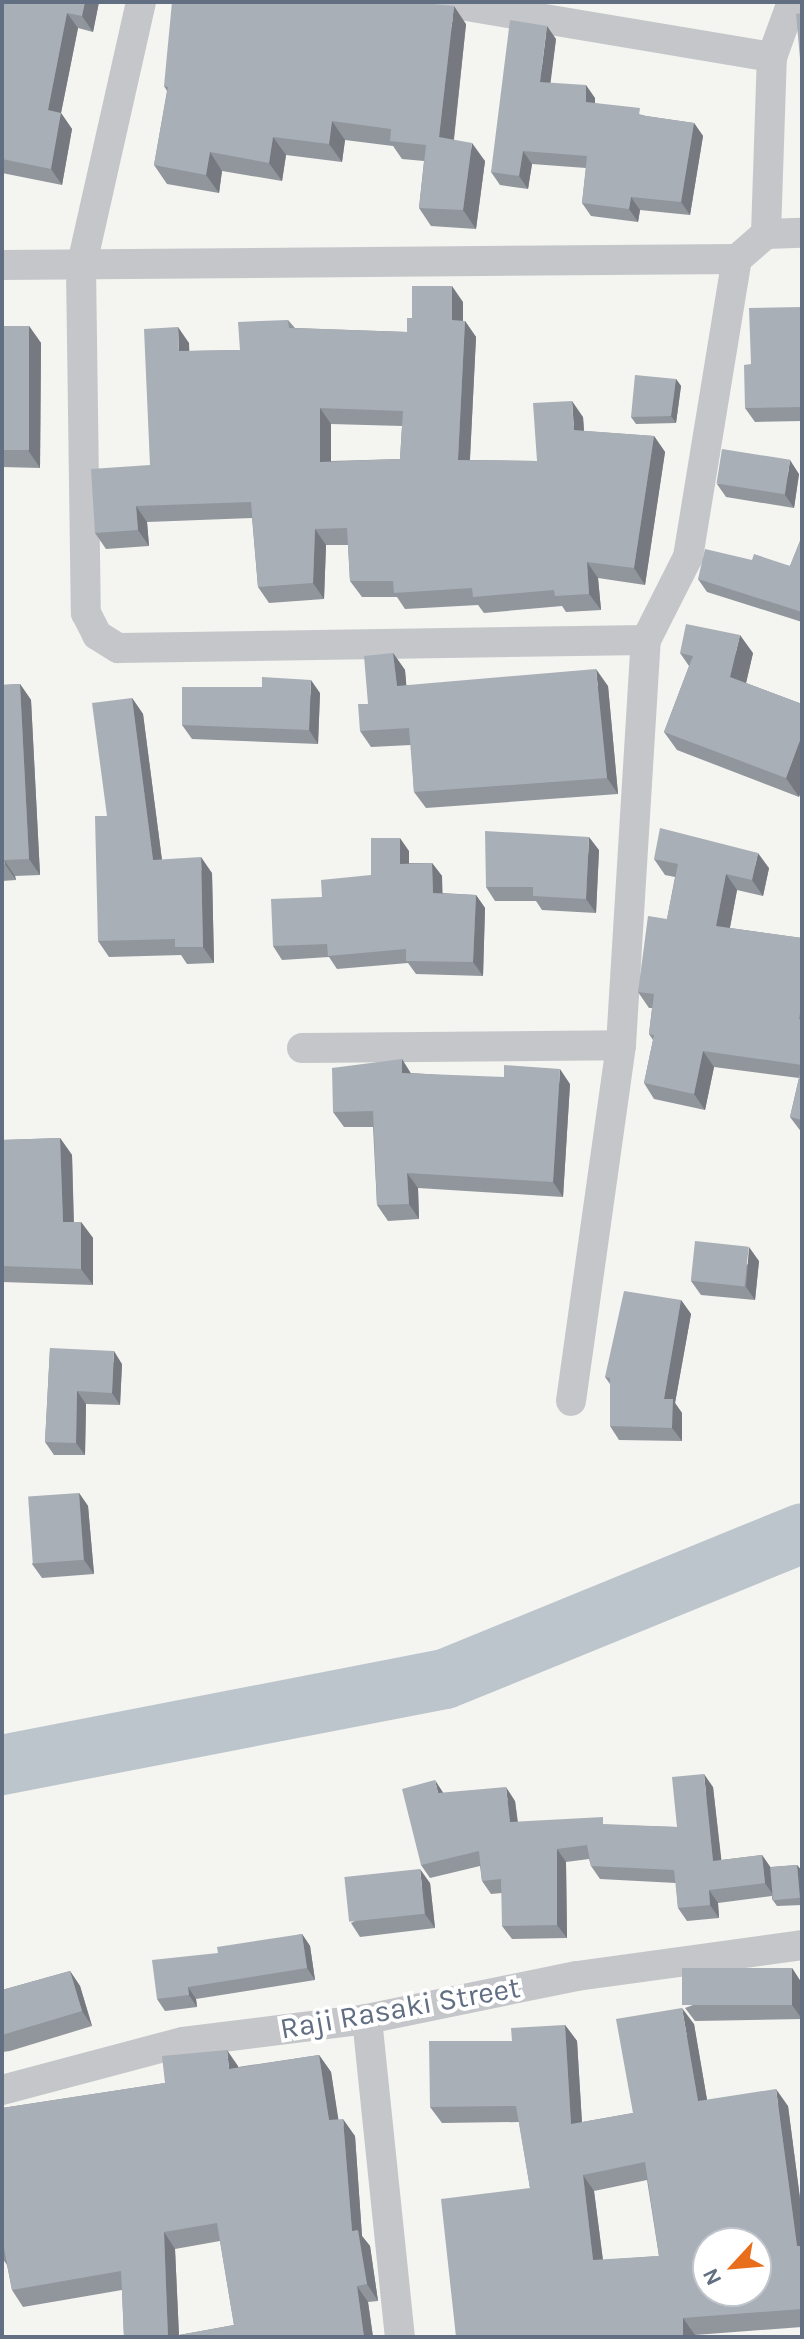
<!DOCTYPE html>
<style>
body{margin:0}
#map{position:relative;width:804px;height:2339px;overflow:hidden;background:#f4f4f0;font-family:Karla,sans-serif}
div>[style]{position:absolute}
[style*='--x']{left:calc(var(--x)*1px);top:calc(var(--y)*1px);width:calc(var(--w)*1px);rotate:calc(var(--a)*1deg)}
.river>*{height:60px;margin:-30px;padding:0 30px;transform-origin:30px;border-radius:30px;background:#bcc5cc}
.street>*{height:30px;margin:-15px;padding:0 15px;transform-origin:15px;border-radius:15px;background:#c4c6ca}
.wall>*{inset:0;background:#91969d}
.shaded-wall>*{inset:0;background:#767a80;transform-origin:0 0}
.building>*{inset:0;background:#a9afb7;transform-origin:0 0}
span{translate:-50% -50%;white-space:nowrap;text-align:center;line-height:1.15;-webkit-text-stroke:8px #fff;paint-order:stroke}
.street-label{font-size:30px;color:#626e82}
.frame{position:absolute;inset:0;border:4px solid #626e82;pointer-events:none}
.north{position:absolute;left:692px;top:2227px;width:80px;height:80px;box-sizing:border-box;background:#fff;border:2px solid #c0c5cd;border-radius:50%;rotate:244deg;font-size:22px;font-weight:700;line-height:32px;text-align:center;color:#626e82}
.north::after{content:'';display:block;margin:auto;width:28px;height:36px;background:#e86e1c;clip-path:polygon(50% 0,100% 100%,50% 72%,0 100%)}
</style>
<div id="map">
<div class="river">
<i style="--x:2;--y:1765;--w:451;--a:-11"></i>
<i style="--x:445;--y:1679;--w:386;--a:-22.2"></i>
</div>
<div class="street">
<i style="--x:141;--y:2;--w:273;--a:102.7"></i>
<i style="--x:81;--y:268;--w:345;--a:89.2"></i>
<i style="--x:86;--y:613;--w:25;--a:63"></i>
<i style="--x:97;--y:635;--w:25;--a:32"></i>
<i style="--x:118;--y:648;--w:528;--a:-0.87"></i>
<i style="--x:443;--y:2;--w:334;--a:9.5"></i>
<i style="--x:766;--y:234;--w:36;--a:-2"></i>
<i style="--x:2;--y:265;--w:735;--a:-0.47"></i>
<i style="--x:302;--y:1048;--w:319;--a:-0.5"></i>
<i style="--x:571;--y:1401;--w:359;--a:-82"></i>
<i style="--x:621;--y:1045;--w:406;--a:-86.5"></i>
<i style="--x:646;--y:640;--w:93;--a:-63.2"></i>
<i style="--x:688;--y:557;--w:302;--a:-80.7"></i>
<i style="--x:737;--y:259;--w:38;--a:-41"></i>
<i style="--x:766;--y:234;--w:177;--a:-88.1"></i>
<i style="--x:772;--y:57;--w:59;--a:-70"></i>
<i style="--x:367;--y:2019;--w:320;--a:84.1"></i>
<i style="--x:2;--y:2090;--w:187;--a:-14.9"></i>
<i style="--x:183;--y:2042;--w:185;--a:-7.1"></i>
<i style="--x:367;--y:2019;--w:214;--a:-11.6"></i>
<i style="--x:577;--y:1976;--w:227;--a:-7.8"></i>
</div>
<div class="wall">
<i style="clip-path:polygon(2px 2px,99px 2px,93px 32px,78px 28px,61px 113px,72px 129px,62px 185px,2px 173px)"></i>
<i style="clip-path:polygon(466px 24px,454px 140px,485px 161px,476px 229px,431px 226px,419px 208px,424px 161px,402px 159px,393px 146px,345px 140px,342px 162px,286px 155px,282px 181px,222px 171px,219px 193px,167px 184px,154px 165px,167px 91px,164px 86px)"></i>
<i style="clip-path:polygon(556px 39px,550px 83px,595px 98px,595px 103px,646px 116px,694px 123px,703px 136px,690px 215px,640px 210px,638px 222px,591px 216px,582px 203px,586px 168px,532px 164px,528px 189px,500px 185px,491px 172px)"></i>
<i style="clip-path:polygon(evenodd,463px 302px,463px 321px,465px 321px,476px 337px,470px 460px,537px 461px,583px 417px,584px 431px,654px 436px,665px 452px,645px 585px,598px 578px,601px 610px,566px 612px,562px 606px,484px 613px,478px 605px,405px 609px,397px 597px,362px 597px,350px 581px,348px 545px,326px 545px,324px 599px,269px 603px,258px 587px,252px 518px,147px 522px,149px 546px,106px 549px,95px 533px,150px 465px,189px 343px,189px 351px,240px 350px,288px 320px,295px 328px,407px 332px,412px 318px,463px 302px,331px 424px,402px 426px,400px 459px,331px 461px,331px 424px)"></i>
<i style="clip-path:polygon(802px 307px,802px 421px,755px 422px,745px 408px,751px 364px)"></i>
<i style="clip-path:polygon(2px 326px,29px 326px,41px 343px,40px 468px,2px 467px)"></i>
<i style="clip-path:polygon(676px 379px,681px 386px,676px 423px,636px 424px,631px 417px)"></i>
<i style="clip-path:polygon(799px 474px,794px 508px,726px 497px,717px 484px)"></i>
<i style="clip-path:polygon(802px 536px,802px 622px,707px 592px,698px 579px,752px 560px,790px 566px)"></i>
<i style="clip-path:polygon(393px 653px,405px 670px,406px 685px,608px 686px,618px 794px,426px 808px,414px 792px,411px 745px,371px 747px,360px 731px,368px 704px)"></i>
<i style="clip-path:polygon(680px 653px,753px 653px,746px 683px,802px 704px,802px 788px,799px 797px,677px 750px,664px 732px,689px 666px)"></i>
<i style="clip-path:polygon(20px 684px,31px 700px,40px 875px,15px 876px,16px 880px,2px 881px,2px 685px)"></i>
<i style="clip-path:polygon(320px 693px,318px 744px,192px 739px,182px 725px)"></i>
<i style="clip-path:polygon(132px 698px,143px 714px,162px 860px,212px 873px,214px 963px,187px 964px,181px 955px,109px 957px,98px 941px)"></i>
<i style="clip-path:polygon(599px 850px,596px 913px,542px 910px,536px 901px,495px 901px,486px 887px)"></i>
<i style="clip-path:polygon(409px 851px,409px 863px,432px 863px,442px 876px,442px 893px,476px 895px,485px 908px,483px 976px,416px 974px,408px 963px,337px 969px,329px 957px,282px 960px,273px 946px,322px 897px,371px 875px)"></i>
<i style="clip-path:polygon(654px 859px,769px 868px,763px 896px,737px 890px,730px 928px,802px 938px,802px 1133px,790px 1117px,799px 1078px,714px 1067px,705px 1110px,654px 1099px,644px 1083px,653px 1040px,649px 1034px,652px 1008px,649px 1008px,638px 992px,667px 919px,675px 877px,665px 875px)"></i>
<i style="clip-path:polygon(411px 1073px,570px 1084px,563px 1197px,418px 1188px,419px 1219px,388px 1221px,377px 1205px,373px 1127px,344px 1127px,333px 1112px)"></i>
<i style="clip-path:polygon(60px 1138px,72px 1155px,74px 1222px,81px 1222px,93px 1238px,93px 1285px,2px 1282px,2px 1140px)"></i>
<i style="clip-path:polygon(759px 1261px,755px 1300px,701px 1295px,691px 1281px)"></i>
<i style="clip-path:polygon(681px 1300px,691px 1314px,675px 1403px,682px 1413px,682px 1441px,619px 1440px,610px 1426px,610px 1384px,605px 1377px)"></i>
<i style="clip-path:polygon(50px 1348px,122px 1364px,120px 1405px,86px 1404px,85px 1455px,54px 1455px,45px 1442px)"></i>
<i style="clip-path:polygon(79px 1493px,88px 1506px,94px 1574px,42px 1578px,32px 1564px)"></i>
<i style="clip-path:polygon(713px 1787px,721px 1860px,762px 1855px,770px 1867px,797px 1865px,802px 1871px,802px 1905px,777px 1906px,772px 1899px,772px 1896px,718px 1903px,719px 1918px,687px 1921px,678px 1908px,676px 1883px,600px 1879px,591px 1866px,589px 1859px,566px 1862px,567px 1938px,512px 1939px,502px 1926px,502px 1893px,491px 1894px,482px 1881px,480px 1866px,430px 1878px,421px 1865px,444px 1793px,515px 1801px,518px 1822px,677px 1827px)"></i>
<i style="clip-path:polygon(430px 1883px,435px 1928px,360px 1937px,351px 1923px)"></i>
<i style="clip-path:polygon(302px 1934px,310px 1946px,315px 1980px,196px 1999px,197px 2007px,165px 2011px,157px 1999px,218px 1953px)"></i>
<i style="clip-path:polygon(792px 1968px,801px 1982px,802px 2019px,695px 2021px,685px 2008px)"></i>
<i style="clip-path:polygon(70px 1971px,80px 1986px,92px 2026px,10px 2051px,2px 2052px,2px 1990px)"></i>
<i style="clip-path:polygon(evenodd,694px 2024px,707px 2100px,788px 2106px,802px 2214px,802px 2327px,695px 2335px,456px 2337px,530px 2188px,519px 2122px,442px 2123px,430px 2107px,512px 2041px,565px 2025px,577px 2041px,582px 2122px,633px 2113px,694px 2024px,647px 2180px,659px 2256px,603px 2260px,594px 2191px,647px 2180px)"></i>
<i style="clip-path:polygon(evenodd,319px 2055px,331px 2072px,338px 2120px,355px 2136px,362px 2236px,370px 2246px,378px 2301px,368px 2302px,373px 2337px,124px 2337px,122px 2290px,23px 2307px,12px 2290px,7px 2265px,2px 2258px,2px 2108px,165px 2083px,238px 2066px,238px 2067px,319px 2055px,220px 2241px,234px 2325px,179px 2335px,175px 2249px,220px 2241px)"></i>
</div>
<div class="shaded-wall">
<i style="clip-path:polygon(85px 2px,99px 2px,93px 32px,82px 16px)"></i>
<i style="clip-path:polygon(454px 6px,466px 24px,452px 155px,439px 137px)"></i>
<i style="clip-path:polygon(67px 13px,78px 28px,61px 113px,72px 129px,62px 185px,51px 169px,48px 110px)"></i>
<i style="clip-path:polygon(547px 26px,556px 39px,549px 95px,540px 82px)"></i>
<i style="clip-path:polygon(586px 85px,595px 98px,595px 115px,586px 102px)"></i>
<i style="clip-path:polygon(332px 121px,345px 140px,342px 162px,329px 144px)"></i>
<i style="clip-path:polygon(694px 123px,703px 136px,690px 215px,681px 202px)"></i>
<i style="clip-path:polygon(273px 137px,286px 155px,282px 181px,269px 163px)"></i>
<i style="clip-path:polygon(472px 143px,485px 161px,476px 229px,463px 210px)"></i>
<i style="clip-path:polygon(523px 151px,532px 164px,528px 189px,519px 176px)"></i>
<i style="clip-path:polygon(210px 152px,222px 171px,219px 193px,206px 175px)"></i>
<i style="clip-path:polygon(631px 197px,640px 210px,638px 222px,629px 209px)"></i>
<i style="clip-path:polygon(452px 286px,463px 302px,463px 336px,452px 320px)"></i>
<i style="clip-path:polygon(465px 321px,476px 337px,469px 476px,458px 460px)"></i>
<i style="clip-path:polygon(29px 326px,41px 343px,40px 468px,28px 450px)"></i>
<i style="clip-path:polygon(178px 327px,189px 343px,190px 367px,179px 351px)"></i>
<i style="clip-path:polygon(676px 379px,681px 386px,676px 423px,671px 416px)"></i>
<i style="clip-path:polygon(572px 401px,583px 417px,585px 446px,574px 430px)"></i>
<i style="clip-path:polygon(320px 408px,331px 424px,331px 478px,320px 462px)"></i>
<i style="clip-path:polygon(654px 436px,665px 452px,645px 585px,634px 568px)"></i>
<i style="clip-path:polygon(790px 460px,799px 474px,794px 508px,785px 495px)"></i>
<i style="clip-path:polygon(136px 506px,147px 522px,149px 546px,138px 530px)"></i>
<i style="clip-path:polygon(315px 529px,326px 545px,324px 599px,313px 583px)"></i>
<i style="clip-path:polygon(587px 562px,598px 578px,601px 610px,589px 594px)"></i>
<i style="clip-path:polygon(740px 635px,753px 653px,743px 696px,730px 677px)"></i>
<i style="clip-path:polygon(393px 653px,405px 670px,408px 703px,397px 686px)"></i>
<i style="clip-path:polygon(596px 669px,608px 686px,618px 794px,607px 778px)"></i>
<i style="clip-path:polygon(311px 680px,320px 693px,318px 744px,309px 730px)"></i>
<i style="clip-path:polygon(20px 684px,31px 700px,40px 875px,29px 859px)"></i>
<i style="clip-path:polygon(132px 698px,143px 714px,164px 876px,153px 860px)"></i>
<i style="clip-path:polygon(802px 735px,802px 788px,799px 797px,786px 778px)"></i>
<i style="clip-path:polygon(589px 837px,599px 850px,596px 913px,586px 899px)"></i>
<i style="clip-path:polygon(400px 838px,409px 851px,409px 877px,400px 864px)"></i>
<i style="clip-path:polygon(758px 853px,769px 868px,763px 896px,752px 880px)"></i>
<i style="clip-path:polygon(201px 857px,212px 873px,214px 963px,203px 947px)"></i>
<i style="clip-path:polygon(4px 860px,15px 876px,16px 880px,5px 864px)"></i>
<i style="clip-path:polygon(432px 863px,442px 876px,443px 906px,433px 893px)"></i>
<i style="clip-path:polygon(726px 874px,737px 890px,727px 942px,716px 926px)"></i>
<i style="clip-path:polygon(476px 895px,485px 908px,483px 976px,473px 962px)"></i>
<i style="left:2px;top:1007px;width:1px;height:65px;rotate:45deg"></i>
<i style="clip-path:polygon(703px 1051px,714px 1067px,705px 1110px,694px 1094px)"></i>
<i style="clip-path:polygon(402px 1059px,412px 1075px,402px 1073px)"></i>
<i style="clip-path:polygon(560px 1069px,570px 1084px,563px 1197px,553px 1182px)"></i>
<i style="clip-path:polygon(60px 1138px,72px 1155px,74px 1238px,63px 1222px)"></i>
<i style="clip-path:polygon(407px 1173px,418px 1188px,419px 1219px,409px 1204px)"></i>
<i style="clip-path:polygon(81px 1222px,93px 1238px,93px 1285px,81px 1269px)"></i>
<i style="clip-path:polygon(749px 1247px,759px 1261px,755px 1300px,746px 1287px)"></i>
<i style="clip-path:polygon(681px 1300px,691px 1314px,675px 1403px,682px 1413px,682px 1441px,672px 1428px,664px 1399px)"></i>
<i style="clip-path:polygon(114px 1351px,122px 1364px,120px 1405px,112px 1393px)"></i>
<i style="clip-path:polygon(77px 1391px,86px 1404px,85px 1455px,76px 1443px)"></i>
<i style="clip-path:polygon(79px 1493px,88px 1506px,94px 1574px,84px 1560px)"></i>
<i style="clip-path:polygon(704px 1774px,713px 1787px,723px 1874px,713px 1861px)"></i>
<i style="clip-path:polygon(435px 1780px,444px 1794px,438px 1793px)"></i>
<i style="clip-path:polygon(506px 1787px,515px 1801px,519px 1835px,510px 1822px)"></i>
<i style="clip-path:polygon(557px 1849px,566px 1862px,567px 1938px,557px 1925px)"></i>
<i style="clip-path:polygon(762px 1855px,771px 1868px,774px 1896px,765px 1883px)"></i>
<i style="clip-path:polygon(797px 1865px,802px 1871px,802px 1901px,800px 1898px)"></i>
<i style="clip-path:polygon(420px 1869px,430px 1883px,435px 1928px,425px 1914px)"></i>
<i style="clip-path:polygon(709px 1890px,718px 1903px,719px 1918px,710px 1905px)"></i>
<i style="clip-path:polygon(302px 1934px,310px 1946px,315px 1980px,307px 1968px)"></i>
<i style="clip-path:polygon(792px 1968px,801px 1982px,802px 2019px,792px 2005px)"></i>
<i style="clip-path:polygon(70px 1971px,80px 1986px,92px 2026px,82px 2011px)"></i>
<i style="clip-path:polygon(188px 1987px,196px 1999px,197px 2007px,189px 1995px)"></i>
<i style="clip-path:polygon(682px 2008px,694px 2024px,710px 2117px,698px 2101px)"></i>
<i style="clip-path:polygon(565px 2025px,577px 2041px,583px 2141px,571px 2124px)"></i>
<i style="clip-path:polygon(227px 2050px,238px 2066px,240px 2085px,229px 2069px)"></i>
<i style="clip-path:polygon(319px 2055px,331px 2072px,341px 2136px,329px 2120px)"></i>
<i style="clip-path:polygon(776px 2089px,788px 2106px,802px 2214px,802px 2253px,797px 2246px)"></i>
<i style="clip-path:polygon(343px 2119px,355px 2136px,362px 2236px,370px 2246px,378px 2301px,367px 2284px,352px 2231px)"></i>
<i style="clip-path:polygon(583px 2175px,594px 2191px,605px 2277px,593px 2260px)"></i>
<i style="clip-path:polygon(164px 2232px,175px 2249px,179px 2337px,168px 2337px)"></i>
<i style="clip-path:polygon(357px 2286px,368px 2302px,373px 2337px,364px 2337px)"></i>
<i style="clip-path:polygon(683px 2318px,695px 2335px,695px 2337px,683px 2337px)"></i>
</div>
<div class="building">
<i style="clip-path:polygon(2px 2px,85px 2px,82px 16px,67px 13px,48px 110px,61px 113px,51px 169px,2px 159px)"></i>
<i style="clip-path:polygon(172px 2px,410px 2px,454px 6px,439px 137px,472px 143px,463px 210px,419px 208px,426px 145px,390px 141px,391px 129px,332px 121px,329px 144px,273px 137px,269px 163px,210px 152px,206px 175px,154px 165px,168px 87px,164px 86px)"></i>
<i style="clip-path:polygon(802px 13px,802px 81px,796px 14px)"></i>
<i style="clip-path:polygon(510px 20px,547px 26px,540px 82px,586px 85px,586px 102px,640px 108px,639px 115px,694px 123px,681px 202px,631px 197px,629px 209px,582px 203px,587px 156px,523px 151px,519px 176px,491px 172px)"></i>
<i style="clip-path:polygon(800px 169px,802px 169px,802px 195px)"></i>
<i style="clip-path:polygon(evenodd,412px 286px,452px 286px,452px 320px,465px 321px,458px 460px,537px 461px,533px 403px,572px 401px,574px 430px,654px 436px,634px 568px,587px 562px,589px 594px,555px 596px,554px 590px,473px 597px,472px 588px,394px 593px,393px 581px,350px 581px,347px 528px,315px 529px,313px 583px,258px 587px,251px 502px,136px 506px,138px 530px,95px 533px,91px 469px,150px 465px,144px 329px,178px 327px,179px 351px,240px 350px,238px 322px,288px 320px,289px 328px,407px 332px,407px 318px,412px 318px,412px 286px,320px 408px,403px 411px,400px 459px,320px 462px,320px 408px)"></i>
<i style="clip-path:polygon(802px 307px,802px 407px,745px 408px,744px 365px,751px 364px,749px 308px)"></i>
<i style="left:2px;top:326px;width:27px;height:124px"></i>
<i style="clip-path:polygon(635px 375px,676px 379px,671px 416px,631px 417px)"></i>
<i style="left:722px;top:449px;width:69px;height:35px;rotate:9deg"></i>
<i style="clip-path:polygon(802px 536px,802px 612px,698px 579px,705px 549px,752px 560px,754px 554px,790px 566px)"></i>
<i style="clip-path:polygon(686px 624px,740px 635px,730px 677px,802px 704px,802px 735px,786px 778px,664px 732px,693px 656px,680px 653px)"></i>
<i style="clip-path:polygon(393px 653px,397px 686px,596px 669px,607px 778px,414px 792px,409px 728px,360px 731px,358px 704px,368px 704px,364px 656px)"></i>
<i style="clip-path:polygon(262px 677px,311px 680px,309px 730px,182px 725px,182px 687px,262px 687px)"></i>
<i style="clip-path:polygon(20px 684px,29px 859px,4px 860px,5px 864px,2px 865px,2px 685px)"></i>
<i style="clip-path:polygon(132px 698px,153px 860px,201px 857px,203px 947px,175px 947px,175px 939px,98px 941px,95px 816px,107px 816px,92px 703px)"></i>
<i style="clip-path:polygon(660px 828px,758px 853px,752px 880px,726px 874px,716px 926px,802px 938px,802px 1000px,799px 1019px,802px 1020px,802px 1120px,790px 1117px,802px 1065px,703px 1051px,694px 1094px,644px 1083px,654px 1035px,649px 1034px,654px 994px,638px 992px,648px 916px,667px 919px,678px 864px,654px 859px)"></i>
<i style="clip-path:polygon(485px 831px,589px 837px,586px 899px,533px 896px,533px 887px,486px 887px)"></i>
<i style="clip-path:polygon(371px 838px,400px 838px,400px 864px,432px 863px,433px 893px,476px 895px,473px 962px,406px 961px,406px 949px,328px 956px,327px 944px,273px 946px,271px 899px,322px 897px,321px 880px,371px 875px)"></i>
<i style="clip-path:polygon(402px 1059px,402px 1073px,504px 1077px,504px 1065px,560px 1069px,553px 1182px,407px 1173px,409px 1204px,377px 1205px,373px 1111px,333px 1112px,332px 1068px)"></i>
<i style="clip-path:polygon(60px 1138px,63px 1222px,81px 1222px,81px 1269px,2px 1266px,2px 1140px)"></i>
<i style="left:695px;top:1241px;width:54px;height:40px;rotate:6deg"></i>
<i style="clip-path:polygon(624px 1291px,681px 1300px,664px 1399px,673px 1399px,672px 1428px,610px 1426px,610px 1378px,605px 1377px)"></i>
<i style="clip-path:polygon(50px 1348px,114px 1351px,112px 1393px,77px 1391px,76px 1443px,45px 1442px)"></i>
<i style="left:79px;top:1493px;width:67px;height:51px;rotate:86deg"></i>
<i style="clip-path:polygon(704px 1774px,713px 1861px,762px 1855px,765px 1883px,709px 1890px,710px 1905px,678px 1908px,674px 1870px,591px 1866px,587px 1845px,557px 1849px,557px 1925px,502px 1926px,501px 1879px,482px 1881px,479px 1851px,421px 1865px,402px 1789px,435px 1780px,438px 1793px,506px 1787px,510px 1822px,603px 1817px,603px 1824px,677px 1827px,672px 1777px)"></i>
<i style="left:797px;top:1865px;width:33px;height:27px;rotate:85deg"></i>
<i style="left:420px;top:1869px;width:45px;height:76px;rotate:84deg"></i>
<i style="clip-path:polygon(302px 1934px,307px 1968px,188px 1987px,189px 1995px,157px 1999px,152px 1960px,218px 1953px,217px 1947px)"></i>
<i style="left:792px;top:1968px;width:37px;height:110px;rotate:90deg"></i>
<i style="clip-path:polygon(70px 1971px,82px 2011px,2px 2035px,2px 1990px)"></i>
<i style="clip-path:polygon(evenodd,682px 2008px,698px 2101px,776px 2089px,797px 2246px,802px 2246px,802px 2309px,683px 2318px,683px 2337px,456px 2337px,441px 2199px,530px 2188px,516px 2106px,430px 2107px,429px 2041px,512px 2041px,511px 2028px,565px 2025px,571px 2124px,633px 2113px,616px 2019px,682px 2008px,645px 2162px,659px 2256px,593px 2260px,583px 2175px,645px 2162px,682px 2008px,708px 2243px,756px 2243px,756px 2291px,708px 2291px,708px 2243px)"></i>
<i style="clip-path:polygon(evenodd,227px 2050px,229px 2069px,319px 2055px,329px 2120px,343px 2119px,352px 2231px,358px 2230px,367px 2284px,357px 2286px,364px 2337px,124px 2337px,121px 2271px,12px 2290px,4px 2248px,2px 2248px,2px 2108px,165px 2083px,162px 2056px,227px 2050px,217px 2223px,234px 2325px,168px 2337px,164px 2232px,217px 2223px)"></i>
</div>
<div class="street-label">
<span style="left:400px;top:2008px;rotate:-10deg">Raji Rasaki Street</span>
</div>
<div class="frame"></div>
<div class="north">N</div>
</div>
